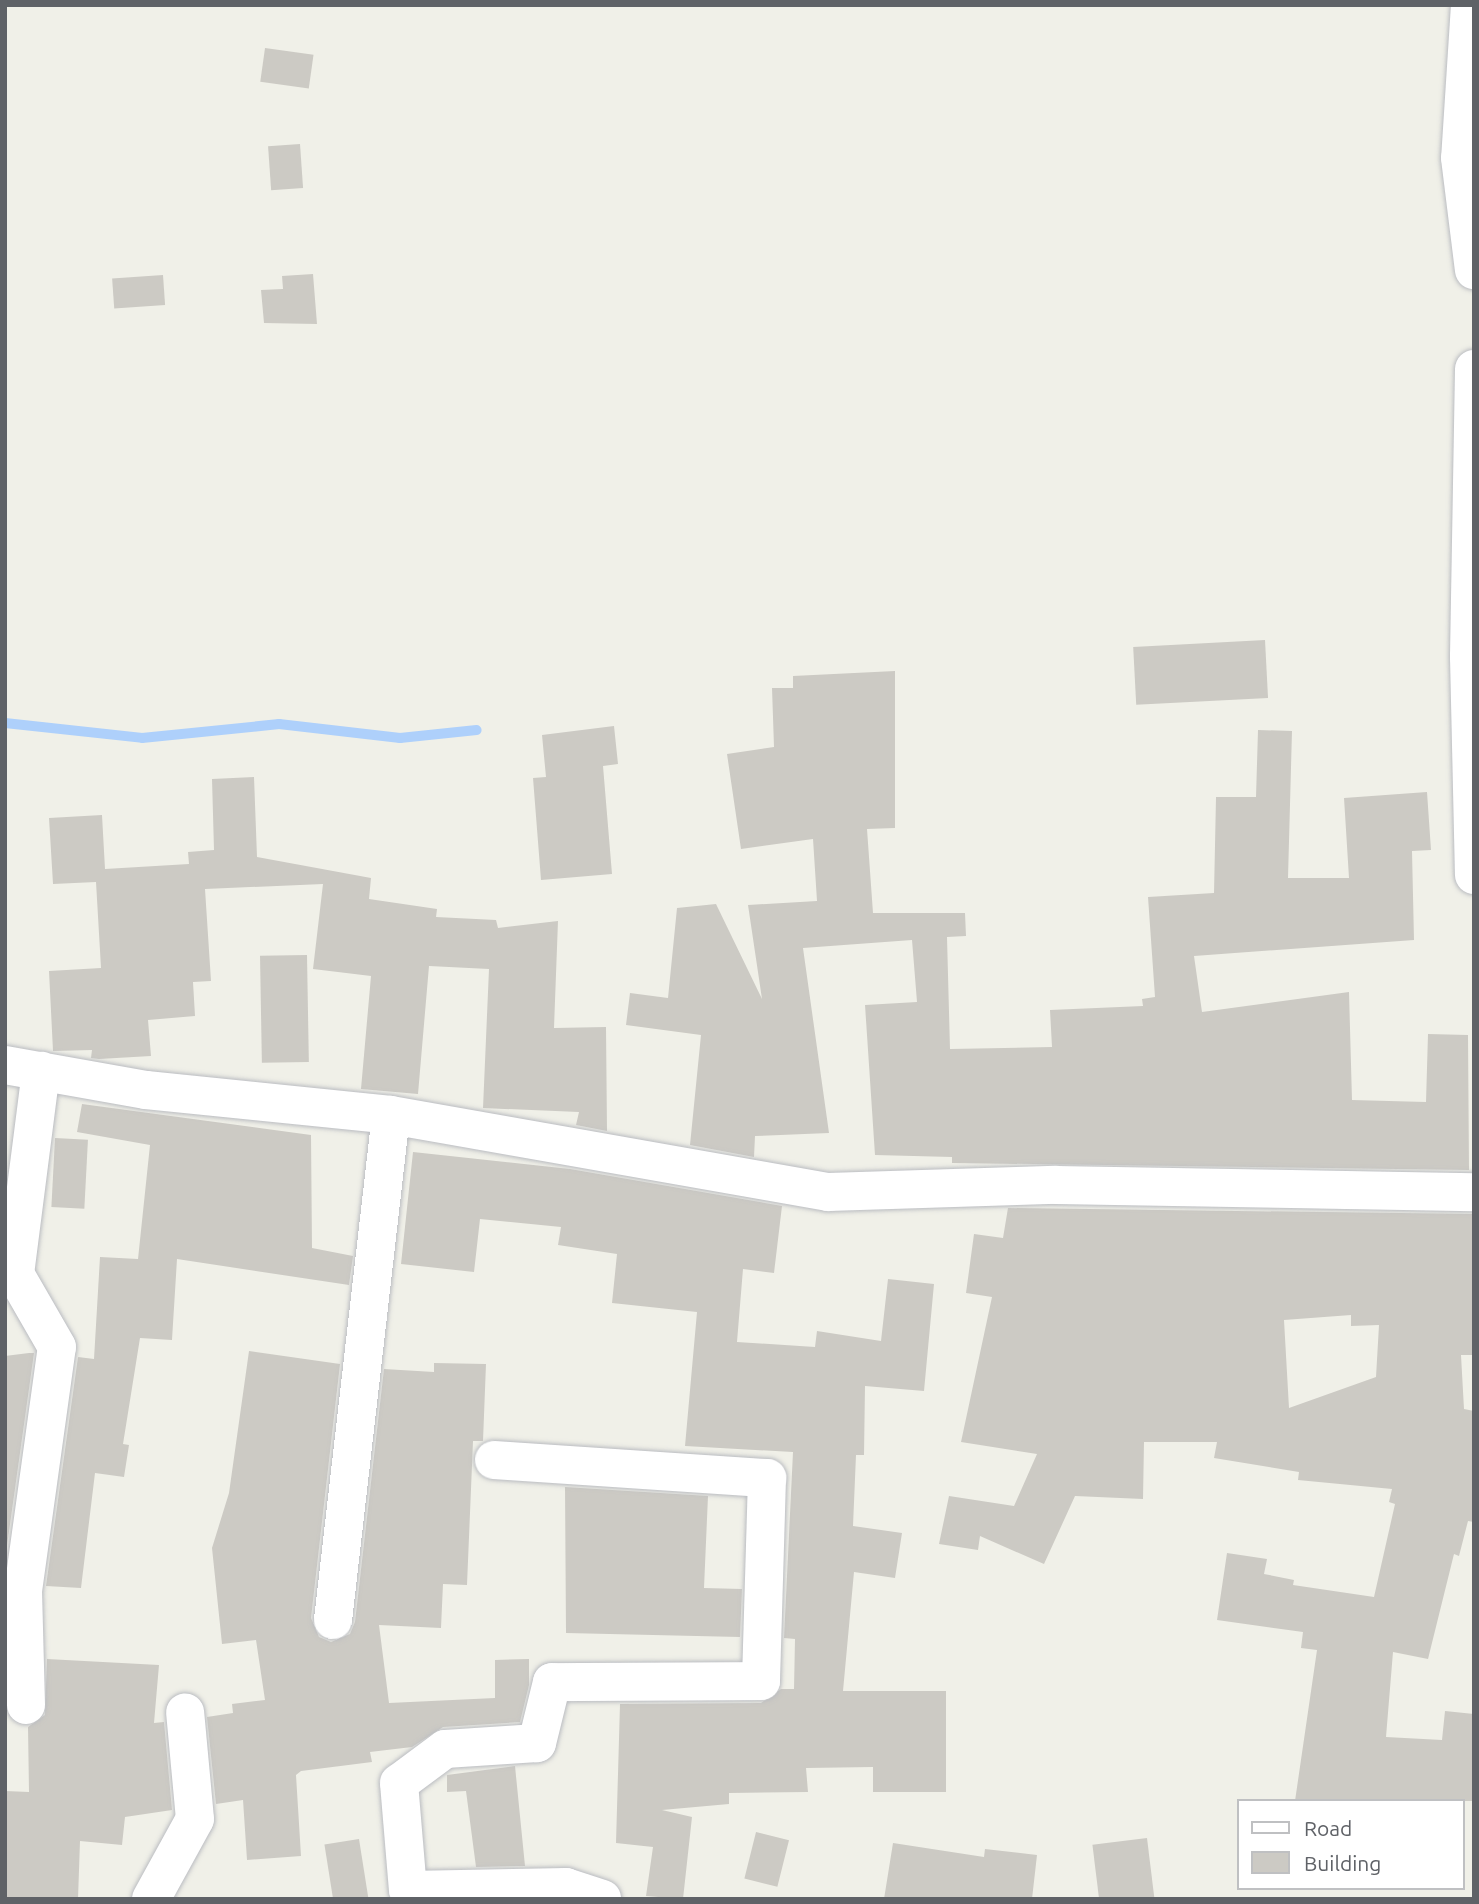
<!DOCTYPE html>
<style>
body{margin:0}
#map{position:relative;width:1479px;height:1904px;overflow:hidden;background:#f0f0e8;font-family:Ubuntu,sans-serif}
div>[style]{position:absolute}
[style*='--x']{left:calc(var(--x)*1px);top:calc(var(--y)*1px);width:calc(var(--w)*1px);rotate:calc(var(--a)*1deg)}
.stream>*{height:10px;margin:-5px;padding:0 5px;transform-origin:5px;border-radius:5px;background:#aed0fb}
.building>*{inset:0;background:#cccac4;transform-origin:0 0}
.roads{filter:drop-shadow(0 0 2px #babcc1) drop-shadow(0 0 2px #babcc1)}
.minor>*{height:38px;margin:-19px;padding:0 19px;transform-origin:19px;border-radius:19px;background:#fff}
.tertiary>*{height:38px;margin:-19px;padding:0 19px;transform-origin:19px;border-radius:19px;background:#fff}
span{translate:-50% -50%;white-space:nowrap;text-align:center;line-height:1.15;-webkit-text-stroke:5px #fff;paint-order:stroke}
.frame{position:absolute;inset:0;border:7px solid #5f6267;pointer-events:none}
.legend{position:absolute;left:1237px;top:1799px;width:228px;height:91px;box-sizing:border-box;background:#fff;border:2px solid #bfc0c2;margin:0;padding:9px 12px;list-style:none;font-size:21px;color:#5f6267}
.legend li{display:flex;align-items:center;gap:14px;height:35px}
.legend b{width:35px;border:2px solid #bfc0c2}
</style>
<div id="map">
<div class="stream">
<i style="--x:5;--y:723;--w:138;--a:6.2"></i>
<i style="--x:142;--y:738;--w:138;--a:-5.8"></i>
<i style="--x:279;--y:724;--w:122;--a:6.6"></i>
<i style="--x:400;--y:738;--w:77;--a:-5.9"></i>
</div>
<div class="building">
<i style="left:265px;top:48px;width:49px;height:34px;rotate:8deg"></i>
<i style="left:300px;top:144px;width:44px;height:32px;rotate:86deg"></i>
<i style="clip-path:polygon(313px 274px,317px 324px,264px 323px,261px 290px,283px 289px,282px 276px)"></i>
<i style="left:163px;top:275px;width:30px;height:51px;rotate:86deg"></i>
<i style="left:1265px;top:640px;width:58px;height:132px;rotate:87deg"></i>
<i style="clip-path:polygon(895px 671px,895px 828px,867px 829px,873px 913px,965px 913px,966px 936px,947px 937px,950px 1049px,1052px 1047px,1050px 1010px,1143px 1006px,1142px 999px,1155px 997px,1148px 897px,1214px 893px,1216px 797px,1256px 797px,1258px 730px,1292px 731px,1288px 878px,1349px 878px,1344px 798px,1427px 792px,1431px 850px,1412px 851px,1414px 940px,1194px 956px,1202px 1012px,1349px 992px,1352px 1100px,1426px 1102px,1428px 1034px,1468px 1035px,1469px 1170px,952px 1163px,952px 1157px,875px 1155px,865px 1005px,917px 1002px,912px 940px,803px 948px,829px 1133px,755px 1136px,754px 1157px,690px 1145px,701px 1035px,626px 1025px,630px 993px,668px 998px,677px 908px,716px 904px,762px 999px,748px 905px,817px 901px,813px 839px,741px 849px,727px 754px,774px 747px,772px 688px,793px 688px,793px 676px)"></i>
<i style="clip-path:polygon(614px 726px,618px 764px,603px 766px,612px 874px,541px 880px,533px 778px,546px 777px,542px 735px)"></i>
<i style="clip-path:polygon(254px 777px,257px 857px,371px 878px,369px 899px,437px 909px,436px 917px,496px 920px,498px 928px,558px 921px,554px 1028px,606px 1027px,607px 1131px,576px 1125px,579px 1112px,483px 1108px,489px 969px,429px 966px,418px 1094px,361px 1089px,371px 976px,313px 969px,323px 884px,205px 889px,211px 981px,193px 982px,195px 1016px,148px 1020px,151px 1056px,99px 1059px,91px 1058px,92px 1050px,53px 1051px,49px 971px,101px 968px,96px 882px,53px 884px,49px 818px,102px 815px,105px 869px,189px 864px,188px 852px,214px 850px,212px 779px)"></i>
<i style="left:307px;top:955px;width:107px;height:47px;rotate:89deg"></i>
<i style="clip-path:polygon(82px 1104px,311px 1135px,312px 1248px,353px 1256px,349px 1285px,177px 1259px,172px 1340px,140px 1338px,123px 1444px,129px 1445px,124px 1477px,95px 1473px,81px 1588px,46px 1586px,78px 1357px,94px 1359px,100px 1257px,138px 1259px,150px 1145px,77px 1132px)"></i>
<i style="left:55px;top:1138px;width:33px;height:69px;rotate:3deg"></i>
<i style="clip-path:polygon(413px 1152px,570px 1169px,782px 1206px,774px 1273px,743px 1269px,737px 1342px,815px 1347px,817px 1331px,881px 1341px,888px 1279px,934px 1284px,924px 1391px,865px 1386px,864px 1455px,856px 1455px,853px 1526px,902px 1533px,895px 1578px,854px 1572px,843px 1691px,946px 1691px,946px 1792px,873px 1792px,873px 1767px,806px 1768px,808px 1792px,729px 1793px,729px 1804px,662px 1810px,692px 1817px,683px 1899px,646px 1896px,653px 1847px,616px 1843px,620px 1704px,761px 1703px,781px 1689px,794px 1689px,795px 1639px,784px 1638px,793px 1452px,685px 1446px,697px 1312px,612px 1303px,617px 1254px,558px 1245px,561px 1227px,480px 1219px,474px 1272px,401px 1264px)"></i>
<i style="clip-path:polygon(evenodd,1008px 1208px,1474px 1214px,1474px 1355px,1461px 1355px,1464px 1409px,1474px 1411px,1474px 1522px,1468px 1521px,1459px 1556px,1454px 1554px,1428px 1659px,1393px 1652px,1386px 1737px,1442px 1740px,1445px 1711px,1474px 1714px,1474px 1801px,1295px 1801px,1317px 1650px,1301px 1648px,1303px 1632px,1217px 1620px,1227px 1553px,1267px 1559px,1264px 1574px,1294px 1580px,1293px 1585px,1374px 1597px,1395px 1504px,1389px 1502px,1392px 1489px,1298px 1480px,1299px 1472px,1214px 1458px,1217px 1442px,1144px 1442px,1143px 1499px,1075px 1496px,1044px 1564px,980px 1536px,978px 1550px,939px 1544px,949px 1496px,1014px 1506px,1037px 1454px,961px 1442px,992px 1297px,966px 1293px,974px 1234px,1003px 1238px,1008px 1208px,1351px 1315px,1351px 1326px,1379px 1325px,1376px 1377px,1289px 1408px,1284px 1320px,1351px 1315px)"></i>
<i style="clip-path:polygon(249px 1351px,340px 1364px,311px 1618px,319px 1637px,331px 1642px,350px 1634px,355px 1622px,384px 1369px,434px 1372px,434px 1363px,486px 1364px,483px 1441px,473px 1441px,467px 1585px,443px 1584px,441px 1628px,379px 1625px,389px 1703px,495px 1698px,495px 1660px,529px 1659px,529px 1685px,520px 1722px,443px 1727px,412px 1747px,370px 1752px,372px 1762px,301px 1771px,296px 1775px,301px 1856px,247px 1860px,243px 1800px,216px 1804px,207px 1717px,233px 1713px,232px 1704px,265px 1700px,256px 1640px,222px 1644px,212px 1548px,229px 1493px)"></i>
<i style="clip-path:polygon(29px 1353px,34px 1353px,5px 1560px,5px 1356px)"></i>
<i style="clip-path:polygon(565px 1487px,708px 1496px,704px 1588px,742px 1589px,740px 1637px,566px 1633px)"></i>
<i style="clip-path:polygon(47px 1659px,159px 1665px,154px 1723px,164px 1722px,172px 1810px,125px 1817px,122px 1845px,80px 1841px,78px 1899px,5px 1899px,5px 1791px,29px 1792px,28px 1727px,45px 1715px)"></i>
<i style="clip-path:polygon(515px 1766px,525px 1866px,476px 1867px,466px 1791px,447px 1792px,447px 1775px)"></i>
<i style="left:756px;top:1832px;width:34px;height:48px;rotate:14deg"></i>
<i style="left:1147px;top:1838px;width:61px;height:55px;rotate:83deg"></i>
<i style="left:359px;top:1839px;width:61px;height:35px;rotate:81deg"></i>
<i style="clip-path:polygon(893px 1843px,984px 1857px,985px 1849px,1037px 1855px,1032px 1899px,884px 1899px)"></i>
</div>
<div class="roads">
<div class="minor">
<i style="--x:494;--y:1460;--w:274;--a:3.8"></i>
<i style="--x:767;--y:1478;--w:203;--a:91.7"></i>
<i style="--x:761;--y:1681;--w:209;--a:179.7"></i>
<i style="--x:552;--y:1682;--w:63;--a:103.8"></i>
<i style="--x:537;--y:1743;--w:92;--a:176.3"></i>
<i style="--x:445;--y:1749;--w:57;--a:143.5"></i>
<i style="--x:399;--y:1783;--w:107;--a:85.2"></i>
<i style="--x:408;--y:1890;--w:158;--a:-1.1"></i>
<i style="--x:566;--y:1887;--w:38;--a:18"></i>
<i style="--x:333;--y:1620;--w:508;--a:-83.45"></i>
<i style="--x:26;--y:1705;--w:114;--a:-91.5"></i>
<i style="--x:23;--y:1591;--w:246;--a:-82.1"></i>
<i style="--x:57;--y:1347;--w:84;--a:-119.9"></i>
<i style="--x:15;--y:1274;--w:205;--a:-82.7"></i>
<i style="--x:151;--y:1899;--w:91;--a:-61.2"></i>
<i style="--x:195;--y:1819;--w:107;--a:-95.3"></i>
</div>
<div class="tertiary">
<i style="--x:1470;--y:5;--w:153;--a:93.7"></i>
<i style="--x:1460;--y:158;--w:113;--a:82.9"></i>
<i style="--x:1474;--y:369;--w:288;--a:91"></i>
<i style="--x:1469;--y:657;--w:218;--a:88.7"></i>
<i style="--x:5;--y:1065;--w:143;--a:10.1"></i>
<i style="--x:146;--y:1090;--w:246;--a:5.8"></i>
<i style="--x:391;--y:1115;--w:444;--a:10"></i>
<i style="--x:828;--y:1192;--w:228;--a:-1.8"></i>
<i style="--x:1056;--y:1185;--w:418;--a:1"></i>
</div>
</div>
<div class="frame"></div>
<ul class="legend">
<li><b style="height:9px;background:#fff"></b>Road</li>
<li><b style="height:19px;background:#cccac4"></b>Building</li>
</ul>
</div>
